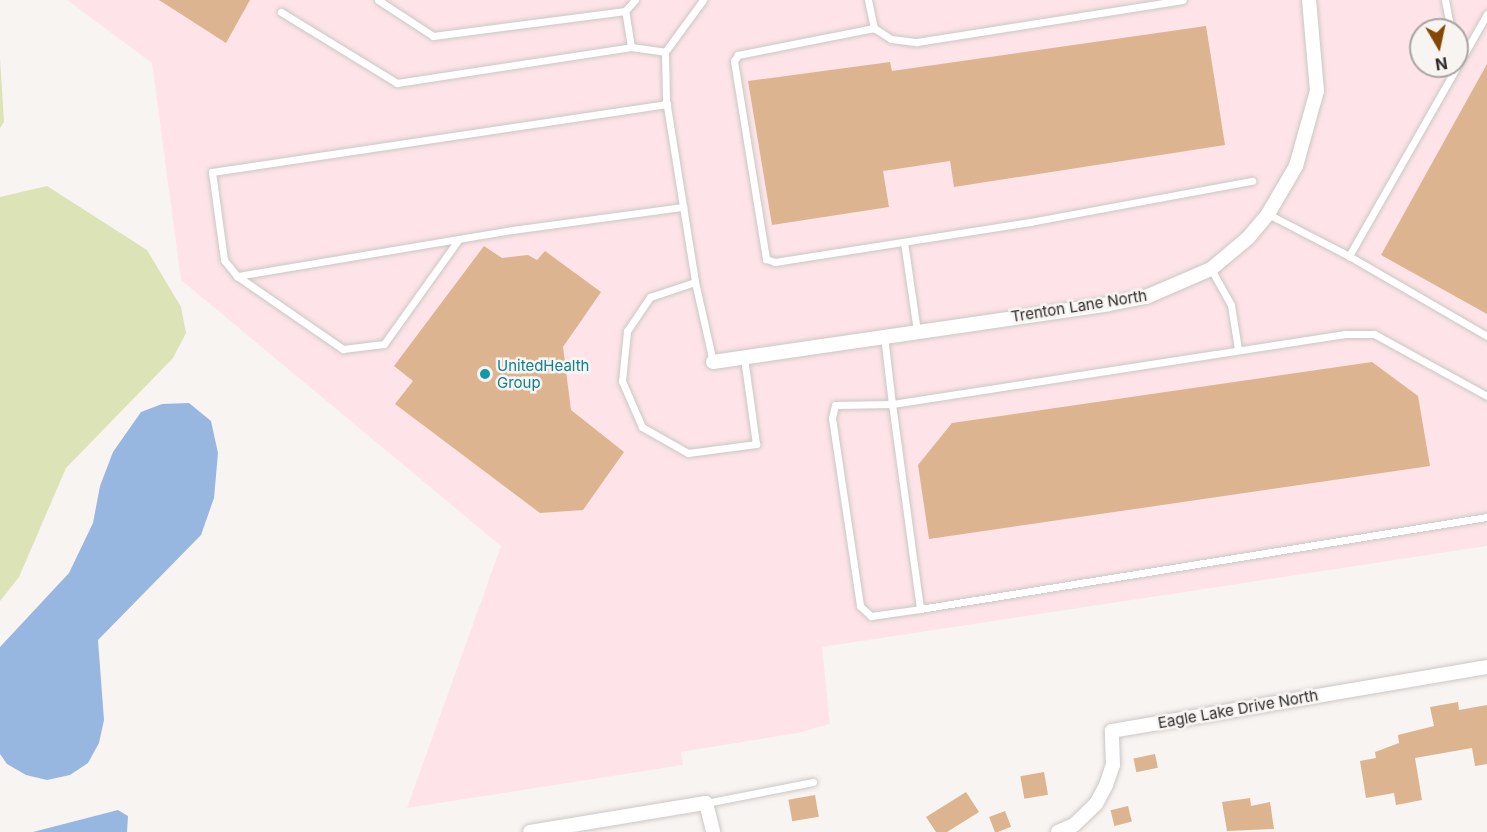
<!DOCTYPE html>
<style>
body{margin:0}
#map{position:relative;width:1487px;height:832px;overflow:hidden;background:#f8f4f2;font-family:Inter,sans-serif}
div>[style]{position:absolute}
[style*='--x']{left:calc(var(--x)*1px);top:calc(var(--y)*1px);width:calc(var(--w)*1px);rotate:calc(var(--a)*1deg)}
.commercial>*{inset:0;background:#fee4e8}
.green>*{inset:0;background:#dbe3b7}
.water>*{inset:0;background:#98b7e0}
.building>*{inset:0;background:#dcb48f;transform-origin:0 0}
.roads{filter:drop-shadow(0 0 2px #cbc7c5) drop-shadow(0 0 2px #cbc7c5)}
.lane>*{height:7px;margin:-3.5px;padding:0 3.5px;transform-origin:3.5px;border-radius:3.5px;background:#fff}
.street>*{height:14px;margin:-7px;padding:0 7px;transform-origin:7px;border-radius:7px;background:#fff}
.dots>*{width:16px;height:16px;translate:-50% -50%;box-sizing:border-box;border:3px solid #f8f4f2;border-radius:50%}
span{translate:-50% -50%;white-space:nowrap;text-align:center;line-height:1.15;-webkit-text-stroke:5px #f8f4f2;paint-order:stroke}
.street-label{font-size:15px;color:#2e2d2c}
.culture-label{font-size:15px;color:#0d838f}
.left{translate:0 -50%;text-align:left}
.north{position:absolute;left:1409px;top:18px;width:60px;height:60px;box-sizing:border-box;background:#f8f4f2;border:2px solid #a7a4a3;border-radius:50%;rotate:171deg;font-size:16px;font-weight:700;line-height:24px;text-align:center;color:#2e2d2c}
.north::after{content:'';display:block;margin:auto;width:21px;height:27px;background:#844704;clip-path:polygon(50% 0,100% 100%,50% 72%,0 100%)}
</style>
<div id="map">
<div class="commercial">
<i style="clip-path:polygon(evenodd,67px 0,1487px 0,1487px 546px,822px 647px,830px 724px,798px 733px,681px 752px,683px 765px,407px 808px,501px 546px,181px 280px,152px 63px,67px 0,1421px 30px,1457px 30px,1457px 66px,1421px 66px,1421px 30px)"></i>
</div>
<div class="green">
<i style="clip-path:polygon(0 58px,4px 122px,0 128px)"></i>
<i style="clip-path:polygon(47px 186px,147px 250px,181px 307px,186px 333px,173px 358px,66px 468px,19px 577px,0 601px,0 197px)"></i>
</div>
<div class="water">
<i style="clip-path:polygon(189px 403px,211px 421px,218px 453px,214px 498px,201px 535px,98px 640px,104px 720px,99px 743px,88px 763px,70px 775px,47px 780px,26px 775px,7px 764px,0 754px,0 647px,69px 573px,93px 523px,100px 486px,113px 452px,141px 412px,162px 404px)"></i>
<i style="clip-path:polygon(118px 810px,128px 816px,127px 832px,33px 832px)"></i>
</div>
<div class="building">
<i style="clip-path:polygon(159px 0,250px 0,226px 43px)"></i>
<i style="clip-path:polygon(1206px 26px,1225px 145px,954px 187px,950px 161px,883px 171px,889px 207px,772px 225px,748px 81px,890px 62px,892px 71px)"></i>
<i style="clip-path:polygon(1487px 64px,1487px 314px,1381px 255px)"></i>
<i style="clip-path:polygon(484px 246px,502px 258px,528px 255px,537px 260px,545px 251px,601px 292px,563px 347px,571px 410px,624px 452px,583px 510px,540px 513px,395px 404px,413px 381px,394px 366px)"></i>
<i style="clip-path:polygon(1372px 362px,1418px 396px,1430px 466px,929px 539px,918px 465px,952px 423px)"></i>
<i style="clip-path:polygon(1458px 702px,1459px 710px,1487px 705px,1487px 764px,1475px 766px,1472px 748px,1415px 758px,1422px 800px,1396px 805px,1394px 793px,1366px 798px,1360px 761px,1376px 758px,1375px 752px,1399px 743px,1398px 735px,1434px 726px,1430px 707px)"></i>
<i style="left:1155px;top:754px;width:14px;height:22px;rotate:78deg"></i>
<i style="left:1044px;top:772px;width:23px;height:24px;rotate:80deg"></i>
<i style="clip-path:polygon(966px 792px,979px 812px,947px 832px,936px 832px,926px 817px)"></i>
<i style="left:815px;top:795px;width:22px;height:27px;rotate:80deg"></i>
<i style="clip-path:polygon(1250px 798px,1251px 806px,1270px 802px,1274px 829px,1227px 831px,1222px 802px)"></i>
<i style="left:1128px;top:806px;width:16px;height:18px;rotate:76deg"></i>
<i style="left:1005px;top:811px;width:17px;height:17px;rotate:69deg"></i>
</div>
<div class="roads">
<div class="lane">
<i style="--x:378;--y:0;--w:66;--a:33.2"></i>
<i style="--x:433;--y:36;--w:194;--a:-7.4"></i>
<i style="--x:703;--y:0;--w:64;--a:126.2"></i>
<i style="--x:665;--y:52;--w:48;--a:88.8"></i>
<i style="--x:666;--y:100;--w:184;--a:80.9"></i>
<i style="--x:695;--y:282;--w:82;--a:77.3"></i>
<i style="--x:868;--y:0;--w:29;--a:78"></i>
<i style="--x:874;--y:28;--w:20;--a:33"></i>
<i style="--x:891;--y:39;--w:26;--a:7"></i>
<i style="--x:917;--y:42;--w:269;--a:-9"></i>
<i style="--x:1445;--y:0;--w:31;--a:79"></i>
<i style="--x:281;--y:12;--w:136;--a:31.5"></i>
<i style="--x:397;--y:83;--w:237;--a:-8.7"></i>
<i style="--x:631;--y:47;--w:36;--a:-99"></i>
<i style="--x:625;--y:11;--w:15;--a:-48"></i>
<i style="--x:1487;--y:14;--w:279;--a:119.7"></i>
<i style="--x:1349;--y:256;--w:160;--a:30.1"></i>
<i style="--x:874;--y:28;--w:139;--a:168.8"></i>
<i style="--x:738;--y:55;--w:7;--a:124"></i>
<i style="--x:734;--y:61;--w:201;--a:80.8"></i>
<i style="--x:766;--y:259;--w:9;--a:18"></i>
<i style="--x:775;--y:262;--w:258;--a:-8.9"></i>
<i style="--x:1030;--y:222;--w:226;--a:-10.5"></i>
<i style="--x:631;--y:47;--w:34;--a:8"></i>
<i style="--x:667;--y:104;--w:460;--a:171.5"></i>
<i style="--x:212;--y:172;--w:89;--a:82.2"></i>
<i style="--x:224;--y:260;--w:21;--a:51"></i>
<i style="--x:237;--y:276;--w:279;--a:-9.5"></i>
<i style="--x:512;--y:230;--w:173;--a:-7.7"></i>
<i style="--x:1268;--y:214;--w:91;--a:27.4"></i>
<i style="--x:904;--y:242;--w:90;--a:81.7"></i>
<i style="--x:1211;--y:269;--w:41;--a:60.9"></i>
<i style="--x:1231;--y:305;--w:45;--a:81"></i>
<i style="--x:237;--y:276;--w:129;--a:34.6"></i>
<i style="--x:343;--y:349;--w:41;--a:-7"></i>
<i style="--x:384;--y:344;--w:129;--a:-54.5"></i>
<i style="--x:695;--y:282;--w:47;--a:161.6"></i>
<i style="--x:650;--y:297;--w:41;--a:124.1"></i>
<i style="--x:627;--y:331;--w:50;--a:95.7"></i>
<i style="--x:622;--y:381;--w:50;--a:66.5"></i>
<i style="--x:642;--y:427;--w:53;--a:29.5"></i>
<i style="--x:688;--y:453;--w:69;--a:-7.5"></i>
<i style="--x:756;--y:444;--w:87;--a:-97.9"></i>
<i style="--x:884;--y:336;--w:68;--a:83.3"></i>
<i style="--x:892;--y:404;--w:57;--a:179"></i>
<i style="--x:835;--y:405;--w:13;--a:103"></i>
<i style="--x:832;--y:418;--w:190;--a:81.5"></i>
<i style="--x:860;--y:606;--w:15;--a:42"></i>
<i style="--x:871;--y:616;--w:49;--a:-8.1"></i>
<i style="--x:1487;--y:396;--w:129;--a:-151.2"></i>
<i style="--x:1374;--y:334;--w:29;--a:180"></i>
<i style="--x:1345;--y:334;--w:458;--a:171.2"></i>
<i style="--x:892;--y:404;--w:207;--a:82.2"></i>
<i style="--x:920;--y:609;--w:574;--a:-9.22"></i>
<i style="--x:706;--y:803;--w:109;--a:-11.1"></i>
</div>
<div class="street">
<i style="--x:713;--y:362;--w:400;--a:-8.3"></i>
<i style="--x:1109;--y:304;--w:38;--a:-11"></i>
<i style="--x:1146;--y:297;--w:71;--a:-23.3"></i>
<i style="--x:1211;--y:269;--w:48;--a:-40"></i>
<i style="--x:1248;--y:238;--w:31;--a:-50"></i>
<i style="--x:1268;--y:214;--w:56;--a:-59.7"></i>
<i style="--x:1296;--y:166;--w:78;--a:-74.4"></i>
<i style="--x:1317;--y:91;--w:91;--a:-95"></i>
<i style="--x:530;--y:832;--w:178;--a:-9.4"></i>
<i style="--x:706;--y:803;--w:30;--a:76"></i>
<i style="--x:1058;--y:832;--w:17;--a:-24"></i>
<i style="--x:1074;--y:825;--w:30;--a:-44"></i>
<i style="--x:1096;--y:804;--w:21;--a:-62"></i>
<i style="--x:1106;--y:785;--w:21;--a:-71"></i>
<i style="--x:1113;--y:765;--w:34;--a:-92"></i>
<i style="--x:1112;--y:731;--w:380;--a:-9.7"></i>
</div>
</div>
<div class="dots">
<i style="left:485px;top:374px;background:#0f9aa8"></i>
</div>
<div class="street-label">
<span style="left:1079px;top:306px;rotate:-9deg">Trenton Lane North</span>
<span style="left:1238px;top:709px;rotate:-10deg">Eagle Lake Drive North</span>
</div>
<div class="culture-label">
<span class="left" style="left:497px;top:374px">UnitedHealth<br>Group</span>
</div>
<div class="north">N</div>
</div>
